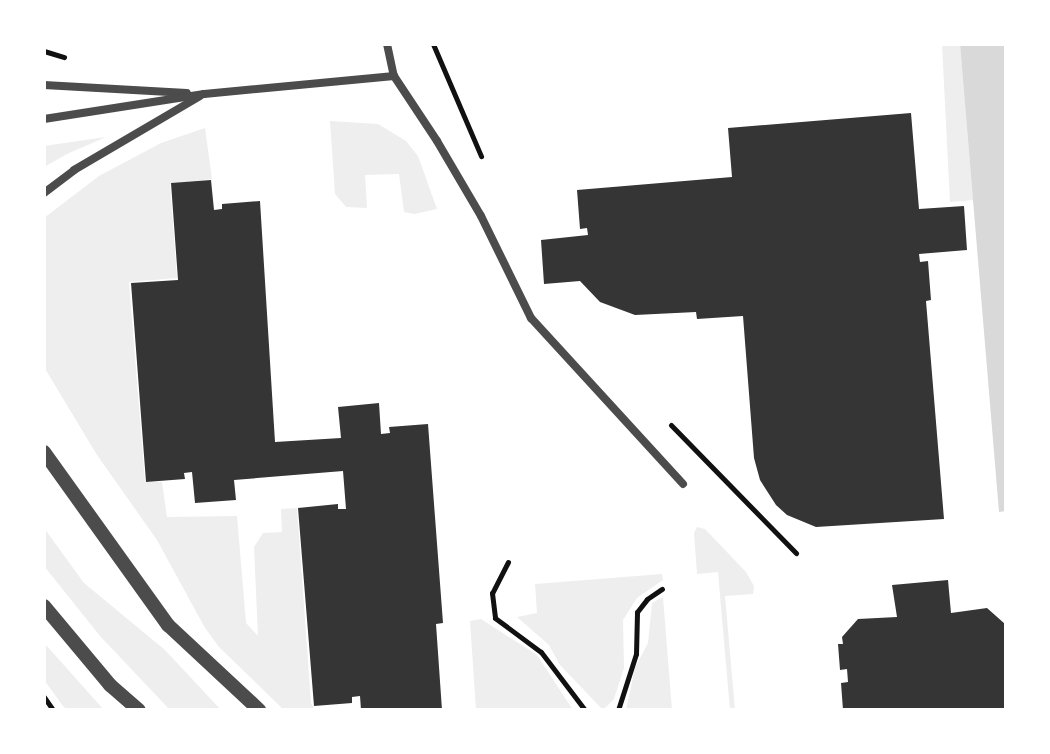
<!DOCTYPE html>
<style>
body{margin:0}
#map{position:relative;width:1050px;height:754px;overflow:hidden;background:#fff;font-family:"DejaVu Sans",sans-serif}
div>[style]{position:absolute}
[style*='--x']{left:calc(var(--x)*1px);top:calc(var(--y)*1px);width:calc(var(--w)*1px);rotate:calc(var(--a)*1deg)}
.green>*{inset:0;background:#eee}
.water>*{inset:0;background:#d9d9d9}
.building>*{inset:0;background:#353535}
.path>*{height:5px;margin:-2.5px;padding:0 2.5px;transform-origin:2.5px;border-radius:2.5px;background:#111}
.minor>*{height:8px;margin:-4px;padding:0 4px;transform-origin:4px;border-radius:4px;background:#4c4c4c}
.tertiary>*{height:14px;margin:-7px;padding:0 7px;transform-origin:7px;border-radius:7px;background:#4c4c4c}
span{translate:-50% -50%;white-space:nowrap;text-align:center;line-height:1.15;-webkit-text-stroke:6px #fff;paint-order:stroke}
.frame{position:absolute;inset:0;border:46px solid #fff;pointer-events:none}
</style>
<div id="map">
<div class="green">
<i style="clip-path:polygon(942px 44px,960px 44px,973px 200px,950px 202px)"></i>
<i style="clip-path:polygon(330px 121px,378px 124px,406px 141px,418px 156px,437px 209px,414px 214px,404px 212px,399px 174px,365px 175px,367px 208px,346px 207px,335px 194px)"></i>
<i style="clip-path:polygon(205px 128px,212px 179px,170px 184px,177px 278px,129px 282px,145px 482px,162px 482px,167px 517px,237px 516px,246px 623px,258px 636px,254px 547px,263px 533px,282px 532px,281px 509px,297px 508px,311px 703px,315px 710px,284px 710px,219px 647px,205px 628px,157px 540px,97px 455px,44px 367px,44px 218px,99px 176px,161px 143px)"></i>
<i style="clip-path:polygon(106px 137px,67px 154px,44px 167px,44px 146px)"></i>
<i style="clip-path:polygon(697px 527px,705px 529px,746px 572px,754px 586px,753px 594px,725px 596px,735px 710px,730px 710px,718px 572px,697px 574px,694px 533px)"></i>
<i style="clip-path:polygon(44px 528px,84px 583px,165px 650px,221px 710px,170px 710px,100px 636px,44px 566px)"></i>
<i style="clip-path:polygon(662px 574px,663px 580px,637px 598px,623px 620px,624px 668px,614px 699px,603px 710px,560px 665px,549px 645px,517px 617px,537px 613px,535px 584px)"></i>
<i style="clip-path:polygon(663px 597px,672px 710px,626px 710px,635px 668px,648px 643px,652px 603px)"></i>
<i style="clip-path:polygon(481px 619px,537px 655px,573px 710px,476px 710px,470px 621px)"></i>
<i style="clip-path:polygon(44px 642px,46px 645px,104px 710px,67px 710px,63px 706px,44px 680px)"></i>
</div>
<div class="water">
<i style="clip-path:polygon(960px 44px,1006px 44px,1006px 511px,999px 512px)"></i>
</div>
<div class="building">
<i style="clip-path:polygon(911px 113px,919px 209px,964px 206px,967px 250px,919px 254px,920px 262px,928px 261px,931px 300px,926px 301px,944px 519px,816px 527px,787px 515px,776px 505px,760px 480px,754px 458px,743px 316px,697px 319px,696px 312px,635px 315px,600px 302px,580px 281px,544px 284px,541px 240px,588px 235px,587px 228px,580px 229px,577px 190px,732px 177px,728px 128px)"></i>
<i style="clip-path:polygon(211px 180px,214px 210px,222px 209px,222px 204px,260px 201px,275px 442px,341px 438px,338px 407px,379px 403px,381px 434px,390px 433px,389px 427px,428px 424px,443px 623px,436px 624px,442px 710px,361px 710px,360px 696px,352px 697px,352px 703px,314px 706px,298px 508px,338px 504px,338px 509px,346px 509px,343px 471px,234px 480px,236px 500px,195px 503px,192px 472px,184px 473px,185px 479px,146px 482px,131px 283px,178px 280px,171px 183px)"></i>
<i style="clip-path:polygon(948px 580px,951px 613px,987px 608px,1005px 624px,1006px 710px,843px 710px,841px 683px,848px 682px,847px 669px,840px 670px,838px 644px,843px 644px,842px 637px,858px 619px,897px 617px,892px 585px)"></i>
</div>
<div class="path">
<i style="--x:433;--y:44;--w:122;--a:66.8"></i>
<i style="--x:44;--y:51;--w:21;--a:17"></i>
<i style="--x:671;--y:425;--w:179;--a:45.7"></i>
<i style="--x:508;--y:562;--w:35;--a:117"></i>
<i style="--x:492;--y:593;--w:25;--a:83"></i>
<i style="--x:495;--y:618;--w:57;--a:36.5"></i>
<i style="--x:541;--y:652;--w:73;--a:52.8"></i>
<i style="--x:44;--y:697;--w:16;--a:55"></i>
<i style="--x:618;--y:710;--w:59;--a:-72.2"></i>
<i style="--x:636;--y:654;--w:42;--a:-88.6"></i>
<i style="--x:637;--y:612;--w:16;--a:-52"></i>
<i style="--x:647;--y:599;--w:18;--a:-34"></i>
</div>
<div class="minor">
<i style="--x:387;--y:44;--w:33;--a:78"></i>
<i style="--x:394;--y:76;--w:78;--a:56.5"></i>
<i style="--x:437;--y:141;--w:87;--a:59.6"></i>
<i style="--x:481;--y:216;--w:114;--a:63.9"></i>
<i style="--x:531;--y:318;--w:225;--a:47.5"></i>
<i style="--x:44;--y:85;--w:143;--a:3.2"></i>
<i style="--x:44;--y:119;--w:162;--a:-8.9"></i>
<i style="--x:204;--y:94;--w:191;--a:-5.4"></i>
<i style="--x:44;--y:193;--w:38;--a:-37"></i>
<i style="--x:74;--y:170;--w:146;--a:-30.4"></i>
</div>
<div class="tertiary">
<i style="--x:44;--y:452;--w:213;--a:54.4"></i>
<i style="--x:168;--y:625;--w:125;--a:43"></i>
<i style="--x:44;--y:606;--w:103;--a:50.1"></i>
<i style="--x:110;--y:685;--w:38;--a:41"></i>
</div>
<div class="frame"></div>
</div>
